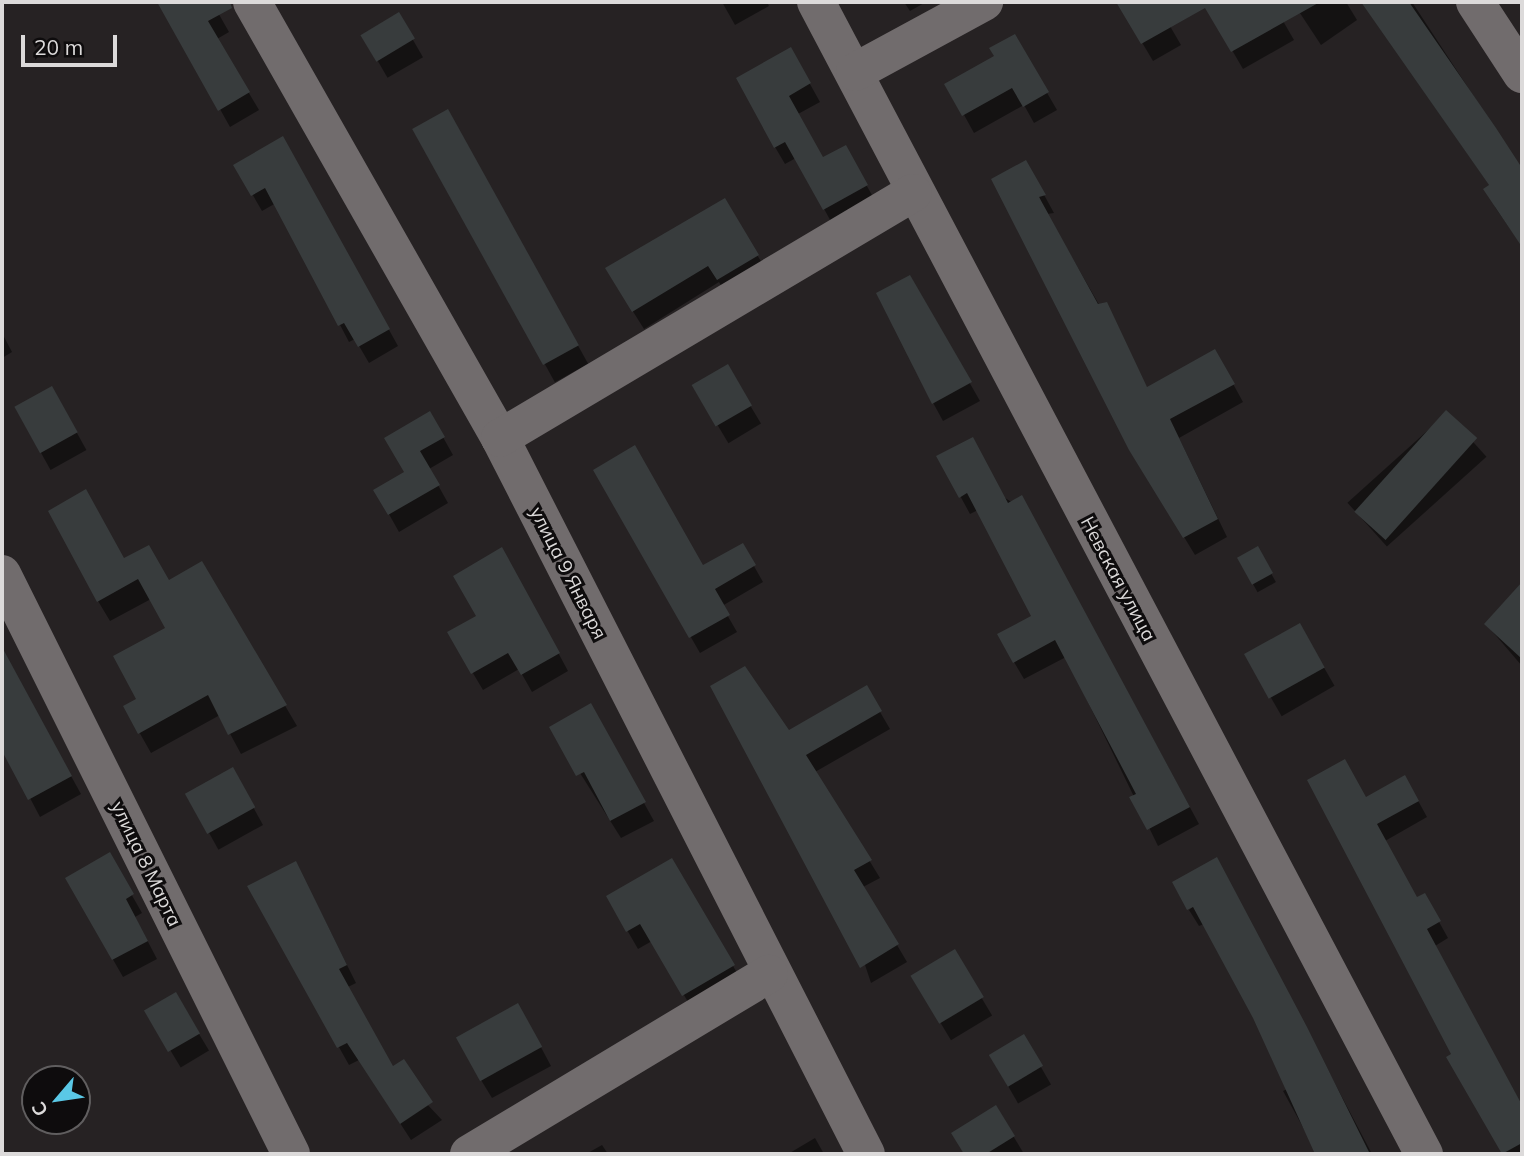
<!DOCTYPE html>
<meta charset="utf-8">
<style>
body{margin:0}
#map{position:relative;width:1524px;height:1156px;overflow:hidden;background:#262223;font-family:Mulish,sans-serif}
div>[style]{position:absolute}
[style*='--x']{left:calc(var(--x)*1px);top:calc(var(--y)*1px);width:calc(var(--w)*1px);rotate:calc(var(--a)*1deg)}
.shadow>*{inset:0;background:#0007;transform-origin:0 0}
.building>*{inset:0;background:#383c3d;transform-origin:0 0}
.minor>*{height:38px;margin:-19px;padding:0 19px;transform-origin:19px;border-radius:19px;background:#716c6d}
span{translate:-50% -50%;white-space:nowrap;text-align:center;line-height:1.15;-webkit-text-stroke:6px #0e0c0d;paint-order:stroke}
.street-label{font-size:19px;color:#dcdada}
.frame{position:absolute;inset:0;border:4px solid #dcdada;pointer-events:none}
.north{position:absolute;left:21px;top:1065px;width:70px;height:70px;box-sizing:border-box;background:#0e0c0d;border:2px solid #605e5f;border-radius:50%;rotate:241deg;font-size:19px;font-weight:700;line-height:28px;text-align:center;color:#dcdada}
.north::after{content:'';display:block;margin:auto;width:24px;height:32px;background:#5ac8e6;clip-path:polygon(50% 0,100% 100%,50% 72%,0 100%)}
.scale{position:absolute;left:21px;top:35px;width:96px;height:32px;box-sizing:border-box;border:4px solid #dcdada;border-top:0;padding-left:9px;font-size:21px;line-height:24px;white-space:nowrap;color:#dcdada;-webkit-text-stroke:5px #0e0c0d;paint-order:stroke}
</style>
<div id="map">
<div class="shadow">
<i style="clip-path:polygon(160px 2px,212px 2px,229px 32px,217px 39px,259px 110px,230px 127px)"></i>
<i style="clip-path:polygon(722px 2px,767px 2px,769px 6px,735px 25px)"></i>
<i style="clip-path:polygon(904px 2px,926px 2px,910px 11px)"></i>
<i style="clip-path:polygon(1118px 2px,1156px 2px,1181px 45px,1153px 61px)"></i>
<i style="clip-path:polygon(1204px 2px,1272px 2px,1294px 40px,1243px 69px)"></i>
<i style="clip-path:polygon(1346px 2px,1357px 20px,1321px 45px,1294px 4px)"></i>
<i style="clip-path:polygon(1362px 2px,1412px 2px,1522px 170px,1522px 246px,1495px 207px,1490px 186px)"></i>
<i style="left:398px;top:14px;width:50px;height:41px;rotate:60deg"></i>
<i style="clip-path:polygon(1014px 36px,1057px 110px,1034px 123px,1024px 105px,974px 133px,947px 84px,996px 57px)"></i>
<i style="clip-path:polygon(791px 50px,820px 102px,798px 114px,823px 159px,845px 147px,877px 204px,834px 227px,796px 158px,785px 164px,775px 147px)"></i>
<i style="left:448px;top:111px;width:289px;height:38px;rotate:61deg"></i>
<i style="clip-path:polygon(283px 139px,398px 346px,369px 363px,355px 339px,349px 342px,276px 203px,262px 211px,236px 166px)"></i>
<i style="clip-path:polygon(1026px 162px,1054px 213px,1047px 214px,1147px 388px,1215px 351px,1243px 402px,1179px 438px,1227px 537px,1195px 555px,1142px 468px)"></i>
<i style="clip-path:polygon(724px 200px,768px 273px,728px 297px,719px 282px,644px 329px,617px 286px)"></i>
<i style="clip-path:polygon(909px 277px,980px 401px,943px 421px,913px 366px)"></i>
<i style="clip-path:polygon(2px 333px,12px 352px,2px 358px)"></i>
<i style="left:727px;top:367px;width:66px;height:38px;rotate:59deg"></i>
<i style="left:52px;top:388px;width:71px;height:41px;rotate:61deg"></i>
<i style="left:1447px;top:413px;width:59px;height:134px;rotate:48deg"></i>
<i style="clip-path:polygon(430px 414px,453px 455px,429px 469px,448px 503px,399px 532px,376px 491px,406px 473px)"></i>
<i style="clip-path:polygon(939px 457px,1031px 514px,1199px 824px,1158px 846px,1066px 657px,1024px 679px,1014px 662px,1033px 616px,978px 510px,970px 514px)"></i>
<i style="clip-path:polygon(595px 470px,702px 567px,742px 545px,763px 582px,722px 606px,737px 632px,700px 653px)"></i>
<i style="left:1257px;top:548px;width:39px;height:21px;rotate:61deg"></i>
<i style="clip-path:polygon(124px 561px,168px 582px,202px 564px,297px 726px,241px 754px,220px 715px,151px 753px,125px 707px,139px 700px,167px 628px,151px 599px,110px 621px,98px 601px)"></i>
<i style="clip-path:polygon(512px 567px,568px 671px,532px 692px,519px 669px,483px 690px,449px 633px,478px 616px)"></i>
<i style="clip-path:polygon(1522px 585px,1522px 666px,1486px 624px)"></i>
<i style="left:1300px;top:626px;width:69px;height:61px;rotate:60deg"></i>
<i style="clip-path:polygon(9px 664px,81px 794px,40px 817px,2px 745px,2px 668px)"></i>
<i style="clip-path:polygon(866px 688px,890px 729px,815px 772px,880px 878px,863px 887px,907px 962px,871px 983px,788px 732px)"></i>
<i style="clip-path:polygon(590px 706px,654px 821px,621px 838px,551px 727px)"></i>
<i style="left:232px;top:769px;width:64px;height:51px;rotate:61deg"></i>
<i style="clip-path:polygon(1405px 777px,1427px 817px,1385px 841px,1417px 899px,1424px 895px,1448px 938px,1435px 946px,1522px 1106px,1522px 1154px,1504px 1153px,1365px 799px)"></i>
<i style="clip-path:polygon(109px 855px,142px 913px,135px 917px,157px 959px,123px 977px,67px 879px)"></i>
<i style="clip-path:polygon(671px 860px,743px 983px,694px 1012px,652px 941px,638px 949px,608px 897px)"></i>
<i style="clip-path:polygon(296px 863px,356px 983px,348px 987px,393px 1068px,442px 1120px,411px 1140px,359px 1060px,349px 1065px,249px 887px)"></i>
<i style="clip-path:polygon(1226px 877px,1372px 1154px,1329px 1154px,1319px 1135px,1310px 1140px,1283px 1091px,1291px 1087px,1204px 924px,1199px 926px,1189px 910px)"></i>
<i style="left:954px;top:952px;width:74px;height:48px;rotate:59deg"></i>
<i style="left:175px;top:994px;width:66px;height:33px;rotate:59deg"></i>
<i style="clip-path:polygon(528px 1023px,551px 1066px,492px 1098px,481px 1080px)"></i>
<i style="left:1023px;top:1036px;width:56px;height:38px;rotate:60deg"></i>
<i style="clip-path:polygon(996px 1107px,1024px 1154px,965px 1154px,953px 1133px)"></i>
<i style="clip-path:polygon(815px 1138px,824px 1154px,788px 1154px)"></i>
<i style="clip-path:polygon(602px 1145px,608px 1154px,586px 1154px)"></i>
</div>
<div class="building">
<i style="clip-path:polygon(157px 2px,230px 2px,232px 8px,208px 21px,250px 92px,218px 111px)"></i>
<i style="clip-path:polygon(1116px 2px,1320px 2px,1231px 52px,1205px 8px,1141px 44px)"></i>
<i style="clip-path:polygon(1361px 2px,1409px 2px,1496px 128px,1522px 168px,1522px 247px,1483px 189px,1489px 185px)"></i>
<i style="left:399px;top:12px;width:31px;height:45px;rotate:59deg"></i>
<i style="clip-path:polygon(1015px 34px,1049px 92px,1023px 107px,1012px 88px,962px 116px,944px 84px,994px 56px,989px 48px)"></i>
<i style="clip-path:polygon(791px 47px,811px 83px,789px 96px,823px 157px,846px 145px,868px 185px,823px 210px,785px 142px,774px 148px,736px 78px)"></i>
<i style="left:448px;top:109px;width:270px;height:41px;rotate:61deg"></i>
<i style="clip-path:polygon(283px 136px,390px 329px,358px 347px,344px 323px,338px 326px,265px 188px,251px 196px,233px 165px)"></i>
<i style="clip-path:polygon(1026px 160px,1046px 195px,1039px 197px,1098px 304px,1107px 302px,1147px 387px,1215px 349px,1235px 384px,1170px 419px,1218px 519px,1183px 538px,1129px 450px,991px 179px)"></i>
<i style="clip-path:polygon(725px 198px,759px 255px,717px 280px,708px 266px,632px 312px,605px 268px)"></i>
<i style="clip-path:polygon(910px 275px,972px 382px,932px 404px,876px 293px)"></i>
<i style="left:728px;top:364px;width:48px;height:42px;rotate:60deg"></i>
<i style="left:52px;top:386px;width:53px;height:43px;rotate:61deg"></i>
<i style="left:1446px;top:410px;width:42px;height:137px;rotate:42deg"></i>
<i style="clip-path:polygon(430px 411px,445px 437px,420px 451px,440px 485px,388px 515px,373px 490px,404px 472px,384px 438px)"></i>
<i style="clip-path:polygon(973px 437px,1008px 503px,1022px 495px,1190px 807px,1147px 830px,1129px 797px,1136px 794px,1055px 640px,1013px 663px,997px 634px,1031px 616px,967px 493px,959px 498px,936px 456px)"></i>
<i style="clip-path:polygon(635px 445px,703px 565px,743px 543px,756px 565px,715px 589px,730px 615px,689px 638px,593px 470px)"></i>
<i style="clip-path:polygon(86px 489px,124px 558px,149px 545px,169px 580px,202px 561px,287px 705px,228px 735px,208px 695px,138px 734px,123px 706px,136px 699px,113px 656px,165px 628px,138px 579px,97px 602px,48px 511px)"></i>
<i style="left:1258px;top:546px;width:31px;height:24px;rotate:61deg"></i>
<i style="clip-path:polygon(502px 547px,560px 653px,521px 675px,508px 653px,471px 674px,447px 632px,476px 616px,453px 576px)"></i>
<i style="clip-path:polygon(1522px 582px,1522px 659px,1484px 624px)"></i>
<i style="left:1300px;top:623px;width:51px;height:64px;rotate:61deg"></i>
<i style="clip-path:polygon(2px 647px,72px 776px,28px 800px,2px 751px)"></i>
<i style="clip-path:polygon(745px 666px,789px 730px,867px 685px,882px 711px,806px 755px,872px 860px,854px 870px,899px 944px,860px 968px,710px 686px)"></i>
<i style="clip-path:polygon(591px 703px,646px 802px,610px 821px,584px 772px,576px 776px,549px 727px)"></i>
<i style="clip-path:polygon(1345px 759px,1366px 797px,1405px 775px,1419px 801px,1377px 824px,1417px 897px,1425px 893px,1441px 921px,1427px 929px,1522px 1105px,1522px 1143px,1502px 1154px,1446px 1057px,1451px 1054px,1307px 780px)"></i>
<i style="left:233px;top:767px;width:46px;height:55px;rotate:61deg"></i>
<i style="clip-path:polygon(110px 852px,134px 894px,126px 899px,148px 941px,112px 960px,65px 878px)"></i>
<i style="clip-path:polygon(1217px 857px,1307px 1027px,1370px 1154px,1315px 1154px,1253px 1018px,1193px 907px,1187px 910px,1172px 882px)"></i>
<i style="clip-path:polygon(672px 858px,735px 965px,682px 996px,640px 924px,626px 932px,606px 896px)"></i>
<i style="clip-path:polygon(296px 861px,347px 965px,339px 969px,393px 1066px,404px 1059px,433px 1102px,400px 1124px,347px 1043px,337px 1048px,247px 886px)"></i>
<i style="left:955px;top:949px;width:56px;height:52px;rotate:59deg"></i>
<i style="left:176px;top:992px;width:48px;height:37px;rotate:60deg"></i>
<i style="left:518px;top:1003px;width:50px;height:71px;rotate:61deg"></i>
<i style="left:1024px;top:1034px;width:37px;height:41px;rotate:59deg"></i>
<i style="clip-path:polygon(996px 1105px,1015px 1136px,986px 1154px,964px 1154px,951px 1133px)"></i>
</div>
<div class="minor">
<i style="--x:252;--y:2;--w:502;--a:60.37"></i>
<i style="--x:500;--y:438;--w:804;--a:62.93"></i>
<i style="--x:816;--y:2;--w:1303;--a:62.18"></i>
<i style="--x:1475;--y:2;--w:86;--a:56.9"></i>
<i style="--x:855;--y:72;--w:147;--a:-28.5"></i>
<i style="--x:500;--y:438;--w:480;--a:-30.7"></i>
<i style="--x:2;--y:574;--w:648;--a:63.51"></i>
<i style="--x:469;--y:1154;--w:350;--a:-31"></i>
</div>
<div class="street-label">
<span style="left:568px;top:573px;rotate:63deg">улица 9 Января</span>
<span style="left:1118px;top:579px;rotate:62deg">Невская улица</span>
<span style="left:146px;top:864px;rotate:64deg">улица 8 Марта</span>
</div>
<div class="frame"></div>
<div class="north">С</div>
<div class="scale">20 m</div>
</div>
